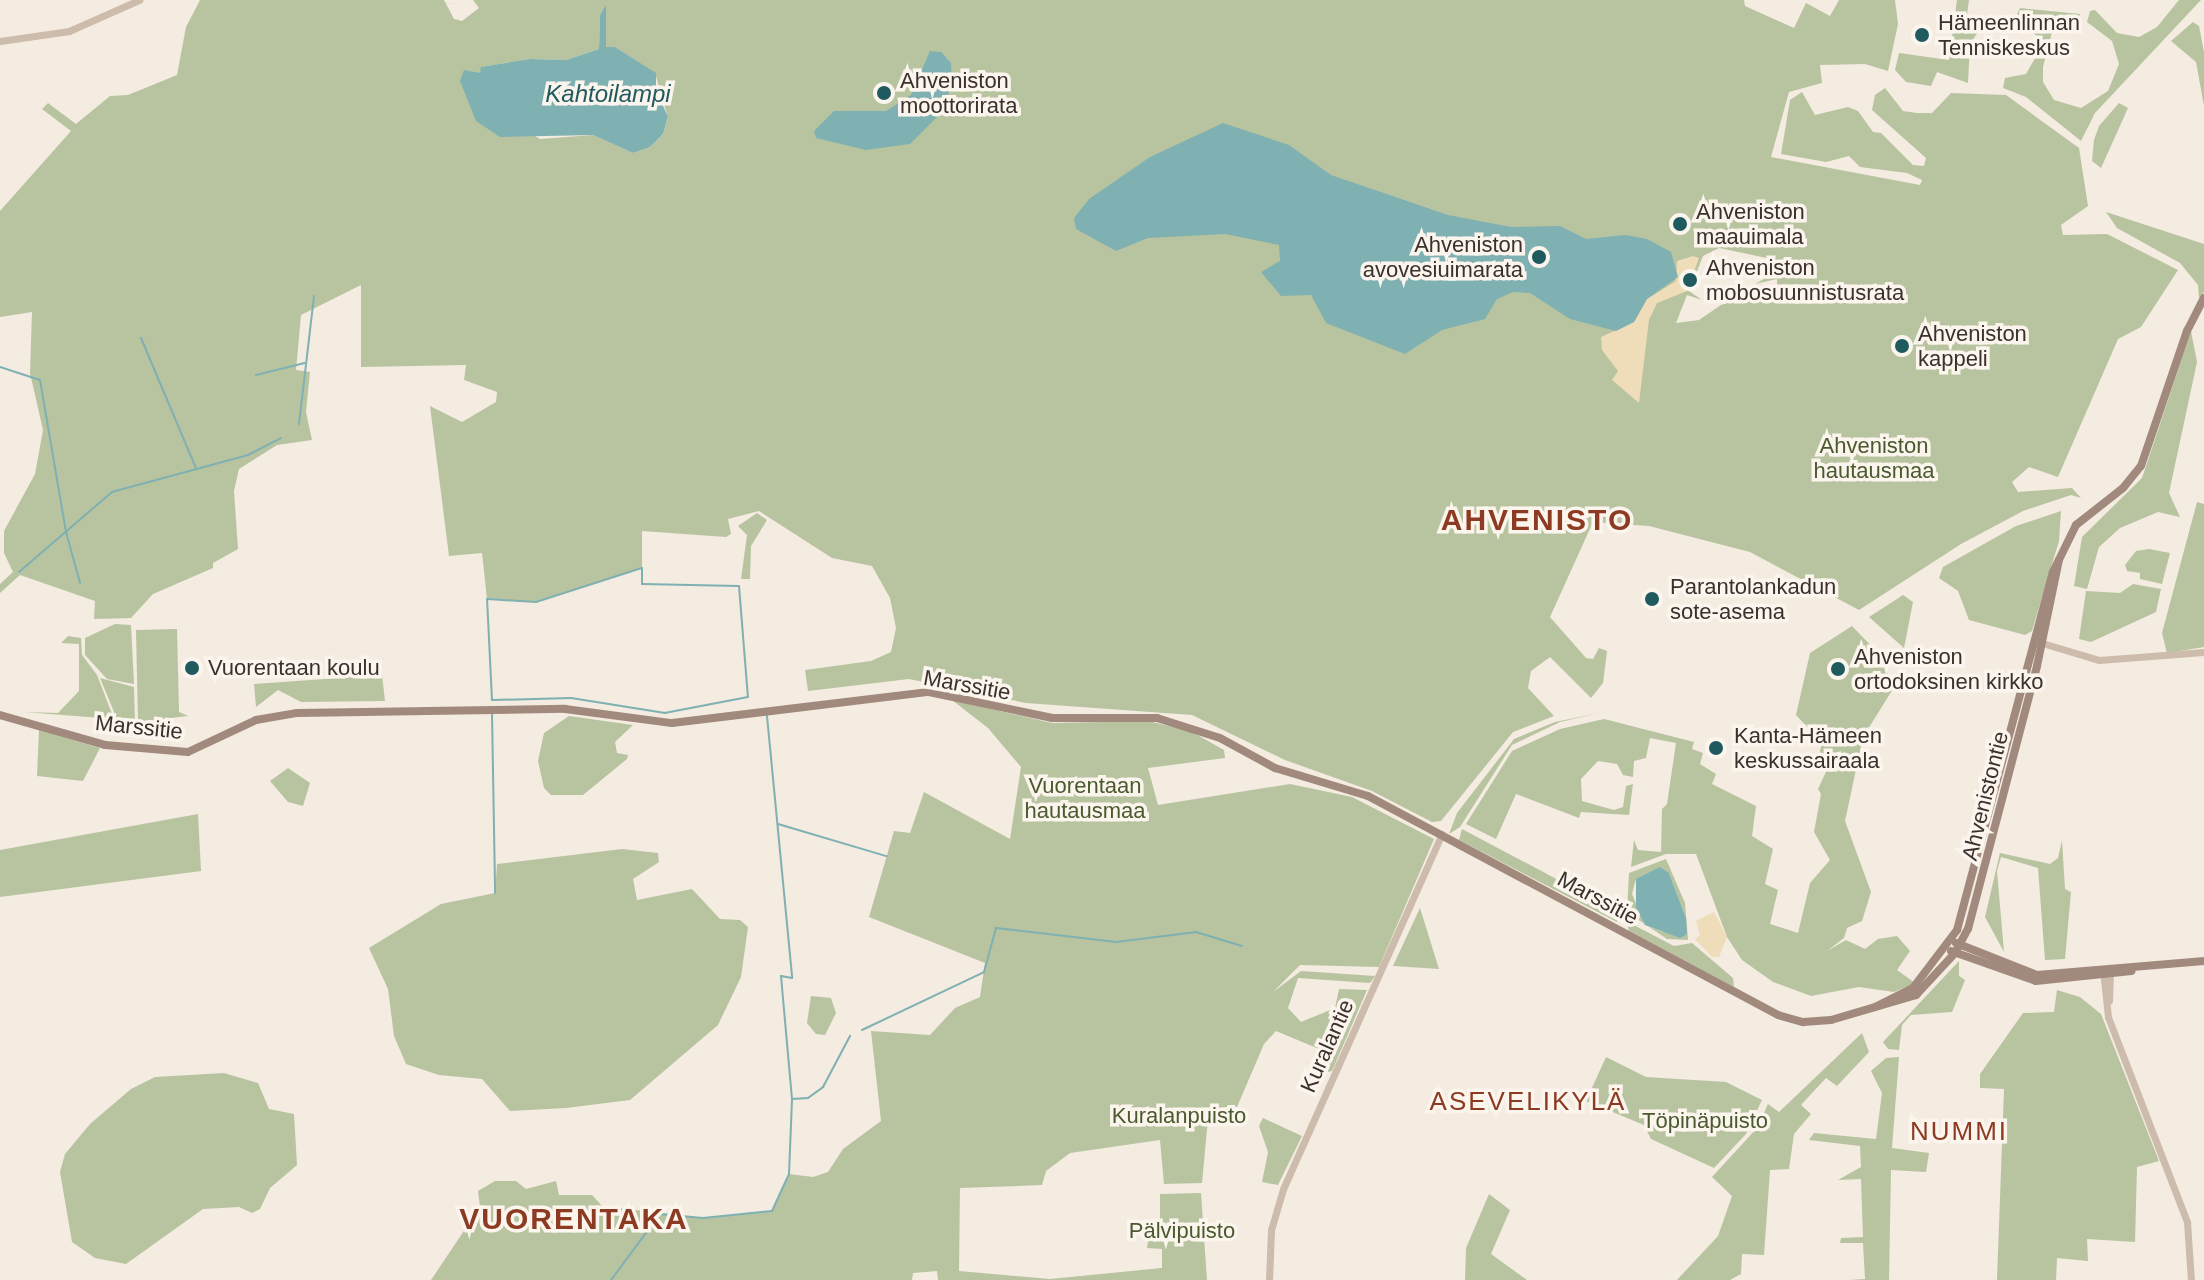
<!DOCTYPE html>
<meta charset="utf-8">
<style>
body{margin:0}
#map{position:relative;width:2204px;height:1280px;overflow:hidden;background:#f4ebe1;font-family:Arial,sans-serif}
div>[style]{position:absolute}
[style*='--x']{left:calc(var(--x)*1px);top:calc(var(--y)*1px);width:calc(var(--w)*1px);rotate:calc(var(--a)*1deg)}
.green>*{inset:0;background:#b8c4a0}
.sand>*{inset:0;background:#efdcb8}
.water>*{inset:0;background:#7fb0b2}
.stream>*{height:2px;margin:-1px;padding:0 1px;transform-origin:1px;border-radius:1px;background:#7fb0b2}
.tertiary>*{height:7px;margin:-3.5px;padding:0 3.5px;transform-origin:3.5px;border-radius:3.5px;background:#cdbbac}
.secondary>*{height:8px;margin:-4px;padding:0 4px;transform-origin:4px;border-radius:4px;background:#a18a7d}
.dots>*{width:22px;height:22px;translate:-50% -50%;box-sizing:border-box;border:4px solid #fbf5ee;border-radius:50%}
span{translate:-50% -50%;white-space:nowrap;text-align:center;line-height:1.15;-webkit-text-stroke:7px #fbf5ee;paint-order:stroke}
.poi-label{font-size:22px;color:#3b302b}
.left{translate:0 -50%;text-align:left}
.right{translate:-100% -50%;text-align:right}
.park-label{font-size:22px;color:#4a5a2e}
.street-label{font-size:22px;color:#3b302b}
.water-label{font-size:24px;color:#1f5a5e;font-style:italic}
.quarter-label{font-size:26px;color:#8c3b22;letter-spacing:2px}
.district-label{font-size:30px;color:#8c3b22;font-weight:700;letter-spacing:2px}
</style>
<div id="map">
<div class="green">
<i style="clip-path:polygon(evenodd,200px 0,444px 0,454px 19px,462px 21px,479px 8px,473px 0,1744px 0,1745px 6px,1794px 28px,1806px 3px,1830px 16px,1839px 0,1895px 0,1898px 24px,1888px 71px,1865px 64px,1820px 65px,1822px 83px,1789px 92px,1771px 157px,1920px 185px,1922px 180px,1907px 173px,1860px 167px,1849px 156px,1826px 162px,1781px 154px,1790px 100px,1802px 92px,1815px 115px,1848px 107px,1858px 111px,1873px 132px,1881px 133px,1913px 165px,1924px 166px,1926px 158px,1872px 110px,1875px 95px,1885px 88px,1903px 111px,1917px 113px,1932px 113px,1951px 93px,2006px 95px,2079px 148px,2088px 206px,2061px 225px,2063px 235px,2107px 234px,2178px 270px,2141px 327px,2118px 339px,2058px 477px,2029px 467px,2012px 482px,2018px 492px,2072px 488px,2081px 498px,2071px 495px,2023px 511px,1961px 544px,1859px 610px,1750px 552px,1649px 526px,1593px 522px,1550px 617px,1586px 658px,1593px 659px,1599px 648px,1607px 651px,1603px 683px,1591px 698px,1550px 657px,1531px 671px,1528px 688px,1554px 716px,1513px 732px,1441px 821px,1432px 822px,1372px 791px,1285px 760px,1192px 715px,1026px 703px,909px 679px,808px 691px,805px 670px,871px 661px,891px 652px,896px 628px,890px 598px,872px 566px,832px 558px,759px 511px,728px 519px,731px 534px,726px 537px,642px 531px,642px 568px,536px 602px,487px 599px,482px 553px,449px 556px,430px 406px,462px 422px,496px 402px,497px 392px,464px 380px,466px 365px,361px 367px,361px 285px,301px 315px,296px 370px,310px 372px,306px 412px,312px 440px,277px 445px,239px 469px,234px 491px,238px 549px,213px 563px,213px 568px,153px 594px,131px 618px,94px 619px,95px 601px,20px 575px,0 593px,0 584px,13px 572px,4px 553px,4px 531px,35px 474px,43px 430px,30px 373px,32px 312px,0 317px,0 211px,71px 131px,42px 109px,48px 103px,76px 124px,110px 96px,128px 95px,177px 75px,186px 27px,200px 0,606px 6px,606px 47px,615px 47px,655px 73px,668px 118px,663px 134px,650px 147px,633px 153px,593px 135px,540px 139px,468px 95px,470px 73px,480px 73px,482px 67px,530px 59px,566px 60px,599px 49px,600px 15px,606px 6px,200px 0,1719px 248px,1781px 261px,1778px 271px,1755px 284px,1777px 279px,1777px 287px,1721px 305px,1699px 320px,1676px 323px,1687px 295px,1702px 300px,1689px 291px,1703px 256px,1719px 248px)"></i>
<i style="clip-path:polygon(1957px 0,1969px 0,1967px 15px,1988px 17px,1970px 44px,1968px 83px,1937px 72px,1931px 86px,1906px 82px,1895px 70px,1899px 53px,1949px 60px)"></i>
<i style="clip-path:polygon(2179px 0,2201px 0,2095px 113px,2081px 141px,2026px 97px,2003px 88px,2005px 78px,2026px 74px,2038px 53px,2036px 36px,2017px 14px,2020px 8px,2080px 14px,2079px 20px,2052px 32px,2043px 67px,2043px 82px,2054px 100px,2081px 108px,2108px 91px,2119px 64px,2112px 41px,2087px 22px,2090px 11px,2095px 10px,2117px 33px,2139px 37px,2157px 27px)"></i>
<i style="clip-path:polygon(2193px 22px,2199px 26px,2204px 52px,2204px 106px,2196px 62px,2171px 41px)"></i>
<i style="clip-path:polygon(2119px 103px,2128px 108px,2101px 168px,2092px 161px,2094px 140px,2099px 126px)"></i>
<i style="clip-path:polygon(2106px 212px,2204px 244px,2204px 292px,2199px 298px,2198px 285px,2180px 263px,2117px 228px)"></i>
<i style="clip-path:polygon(2191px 331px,2197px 362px,2169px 493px,2180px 517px,2158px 512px,2120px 528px,2099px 547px,2087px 589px,2074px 586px,2082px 537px,2142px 478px)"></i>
<i style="clip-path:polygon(2197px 502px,2204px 504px,2204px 647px,2167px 653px,2162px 633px)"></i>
<i style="clip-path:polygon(2061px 511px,2059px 541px,2032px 631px,2025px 635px,1969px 620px,1958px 591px,1939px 578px,1943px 567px,2016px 526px)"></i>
<i style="clip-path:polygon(757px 513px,767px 520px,751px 546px,750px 579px,741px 579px,747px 535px,738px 526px)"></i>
<i style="clip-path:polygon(2149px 549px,2170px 553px,2162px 584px,2140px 579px,2140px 573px,2127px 571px,2125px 565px,2136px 551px)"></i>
<i style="clip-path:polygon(2133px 584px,2161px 589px,2156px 612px,2091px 642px,2079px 639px,2086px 591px,2120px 593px)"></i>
<i style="clip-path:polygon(1903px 595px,1913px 602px,1904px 648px,1869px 617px)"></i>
<i style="clip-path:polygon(115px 624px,131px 625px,134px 684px,107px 679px,85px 655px,85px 638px)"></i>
<i style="clip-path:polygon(1852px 626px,1882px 657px,1893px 689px,1863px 737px,1845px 821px,1871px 892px,1862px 921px,1847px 928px,1844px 938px,1827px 951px,1846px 940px,1865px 949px,1878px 939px,1897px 936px,1910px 951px,1897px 970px,1915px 983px,1894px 992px,1859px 987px,1811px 996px,1773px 982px,1742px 960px,1727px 937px,1696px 854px,1666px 854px,1631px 867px,1634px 840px,1638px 850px,1661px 852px,1662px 809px,1667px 804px,1676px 743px,1650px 738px,1646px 758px,1634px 761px,1633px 777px,1623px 775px,1617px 764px,1598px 761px,1581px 779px,1582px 801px,1614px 810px,1623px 807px,1626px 786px,1633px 784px,1629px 815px,1581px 812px,1579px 818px,1516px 794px,1496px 839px,1466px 824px,1512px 751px,1560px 729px,1604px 719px,1694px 742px,1692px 749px,1703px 753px,1700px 764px,1716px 774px,1712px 784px,1756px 806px,1752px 836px,1773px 849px,1765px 884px,1778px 890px,1770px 924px,1798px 933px,1810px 883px,1830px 860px,1814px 832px,1821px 794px,1818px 789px,1826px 772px,1819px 755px,1822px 743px,1796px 715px,1810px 653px)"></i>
<i style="clip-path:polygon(177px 629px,179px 712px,188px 716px,138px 722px,136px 630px)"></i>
<i style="clip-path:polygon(68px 636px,81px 638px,82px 655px,97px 675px,114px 719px,24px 712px,58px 713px,79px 691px,79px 644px,61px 643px)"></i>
<i style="clip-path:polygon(382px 675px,385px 701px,301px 702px,278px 690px,256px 707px,254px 684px)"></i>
<i style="clip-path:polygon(100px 678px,134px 687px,135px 722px,117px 719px)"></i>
<i style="clip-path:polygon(952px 700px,1052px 723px,1148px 721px,1190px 731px,1224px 750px,1225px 758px,1148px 768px,1158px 805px,1290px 784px,1352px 797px,1434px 839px,1379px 967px,1300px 965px,1273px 992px,1301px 971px,1375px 976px,1370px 983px,1298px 978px,1288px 1008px,1301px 1022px,1335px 1008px,1339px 989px,1367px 990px,1332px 1071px,1323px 1073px,1331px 1054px,1276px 1031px,1264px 1044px,1237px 1107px,1209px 1108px,1202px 1183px,1164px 1184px,1160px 1140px,1070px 1153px,1046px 1171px,1042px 1185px,960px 1188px,959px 1271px,1050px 1279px,1162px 1268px,1162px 1249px,1147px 1248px,1148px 1241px,1160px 1240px,1160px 1194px,1201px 1193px,1207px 1280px,938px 1280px,937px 1271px,913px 1273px,912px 1280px,431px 1280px,480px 1207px,478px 1191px,495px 1181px,516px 1181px,526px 1189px,556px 1181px,559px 1195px,592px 1195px,602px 1206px,703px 1218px,772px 1211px,789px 1174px,813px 1177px,828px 1172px,843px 1149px,881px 1121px,871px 1031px,930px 1035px,955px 1008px,980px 997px,985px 963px,869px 917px,894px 831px,910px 833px,924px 792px,1010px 839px,1021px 767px,988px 728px)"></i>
<i style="clip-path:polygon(1599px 713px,1560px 722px,1512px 745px,1460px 827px,1449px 834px,1457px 813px,1514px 739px,1555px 722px)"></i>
<i style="clip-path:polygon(569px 716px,633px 725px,615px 742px,617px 753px,628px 755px,627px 759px,583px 795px,551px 795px,544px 788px,538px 761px,544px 733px)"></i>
<i style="clip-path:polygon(39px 730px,100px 748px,83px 781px,37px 776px)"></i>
<i style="clip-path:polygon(288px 768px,310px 783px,303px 806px,288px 802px,270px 781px)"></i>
<i style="clip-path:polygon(198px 814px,201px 871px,0 897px,0 850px)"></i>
<i style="clip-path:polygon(1462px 829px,1613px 909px,1619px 914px,1617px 922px,1459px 840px)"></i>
<i style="clip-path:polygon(2062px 840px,2065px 889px,2071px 892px,2065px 959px,2045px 960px,2038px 868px,2001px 857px,1997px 871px,2004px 952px,1985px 917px,2000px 853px,2050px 864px,2058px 858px)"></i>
<i style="clip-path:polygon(622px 849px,658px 853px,659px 862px,633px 879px,637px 900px,692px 889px,720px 919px,740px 920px,748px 927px,741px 977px,718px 1025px,630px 1100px,566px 1108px,510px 1111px,482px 1079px,439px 1075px,406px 1064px,394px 1036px,388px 989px,369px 948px,441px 904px,495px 893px,497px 864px)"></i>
<i style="clip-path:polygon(evenodd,1666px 859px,1685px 903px,1688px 940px,1667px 939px,1627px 912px,1629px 873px,1666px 859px,1669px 873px,1686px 918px,1663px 932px,1645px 925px,1632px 894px,1636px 879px,1669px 873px)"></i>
<i style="clip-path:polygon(1420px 908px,1439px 969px,1393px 966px)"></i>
<i style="clip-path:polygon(1626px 921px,1674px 946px,1692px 943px,1733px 978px,1734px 987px,1629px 931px)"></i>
<i style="clip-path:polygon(1959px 961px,1959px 976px,1965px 980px,1952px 1012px,1911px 1015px,1902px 1025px,1899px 1050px,1888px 1049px,1883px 1042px)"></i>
<i style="clip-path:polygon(2057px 990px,2080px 997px,2101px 1014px,2159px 1161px,2137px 1167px,2135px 1242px,2087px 1239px,2088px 1261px,2057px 1258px,2056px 1280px,1997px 1280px,2004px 1089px,1980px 1088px,1980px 1074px,2023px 1013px,2054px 1012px)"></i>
<i style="clip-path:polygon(811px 996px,831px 998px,836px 1013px,825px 1035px,816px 1034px,807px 1023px)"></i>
<i style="clip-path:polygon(1862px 1033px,1869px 1052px,1837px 1086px,1826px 1078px,1801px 1105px,1811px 1114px,1794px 1134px,1789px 1169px,1770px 1170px,1764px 1255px,1742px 1254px,1741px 1274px,1730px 1280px,1677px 1280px,1718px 1236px,1732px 1196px,1712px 1177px,1758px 1127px,1768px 1104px,1779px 1112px)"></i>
<i style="clip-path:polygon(1606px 1057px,1646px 1077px,1726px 1082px,1762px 1100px,1746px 1134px,1714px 1168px,1651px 1139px,1644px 1125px,1586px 1101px)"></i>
<i style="clip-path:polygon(1899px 1057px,1892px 1148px,1929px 1153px,1926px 1172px,1891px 1170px,1889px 1280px,1849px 1280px,1865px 1279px,1863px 1243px,1840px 1243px,1841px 1238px,1863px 1237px,1861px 1179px,1838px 1180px,1861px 1167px,1860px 1146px,1809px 1140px,1814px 1133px,1876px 1139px,1882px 1093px,1871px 1071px,1886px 1058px)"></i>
<i style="clip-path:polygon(224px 1073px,258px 1083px,269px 1109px,294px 1114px,297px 1165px,270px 1188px,260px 1209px,252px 1213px,239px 1207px,203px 1209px,126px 1264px,95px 1258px,72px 1242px,60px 1172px,65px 1154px,90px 1124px,131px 1089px,155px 1077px)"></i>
<i style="clip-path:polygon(1263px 1118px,1302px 1136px,1278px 1185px,1262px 1182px,1268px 1152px,1259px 1126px)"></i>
<i style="clip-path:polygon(1489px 1194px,1510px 1210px,1491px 1254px,1527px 1280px,1465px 1280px,1466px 1248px)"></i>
</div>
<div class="sand">
<i style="clip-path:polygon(1693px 256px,1699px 258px,1687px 291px,1657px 303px,1649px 320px,1639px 403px,1612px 380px,1618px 371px,1602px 350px,1601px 337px,1634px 322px,1647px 299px,1676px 281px,1677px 261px)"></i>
<i style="clip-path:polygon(1714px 912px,1727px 937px,1719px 957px,1712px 957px,1695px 939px,1700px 935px,1696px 921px)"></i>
</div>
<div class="water">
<i style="clip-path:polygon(606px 5px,606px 47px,615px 47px,656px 73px,656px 90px,668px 117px,663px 134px,650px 147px,633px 153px,593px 135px,500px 137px,476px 121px,460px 81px,464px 70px,480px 73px,481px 67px,530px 59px,566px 60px,599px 49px,600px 15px)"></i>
<i style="clip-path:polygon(930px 51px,941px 52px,951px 63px,952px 83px,942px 112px,910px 144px,866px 150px,816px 138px,814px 131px,834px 111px,886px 111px,911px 95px)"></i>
<i style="clip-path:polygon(1223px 123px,1289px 145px,1331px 175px,1448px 215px,1511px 227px,1560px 226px,1586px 239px,1625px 235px,1647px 239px,1671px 252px,1678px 277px,1647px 299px,1634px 322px,1616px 331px,1570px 319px,1530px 293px,1513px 292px,1497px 299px,1485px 319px,1442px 330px,1405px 354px,1326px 323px,1311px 295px,1281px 296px,1261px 272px,1280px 261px,1279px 245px,1225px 234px,1148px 238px,1116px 251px,1076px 229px,1074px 218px,1089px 199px,1150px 157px)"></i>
<i style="clip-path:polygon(1660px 867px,1669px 873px,1686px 918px,1687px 934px,1680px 938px,1645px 925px,1636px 907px,1636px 879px)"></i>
</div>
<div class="stream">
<i style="--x:141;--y:338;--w:141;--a:67.1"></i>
<i style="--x:0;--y:367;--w:42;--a:18"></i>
<i style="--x:40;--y:380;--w:154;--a:80.3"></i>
<i style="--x:66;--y:532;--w:53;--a:74.6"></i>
<i style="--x:256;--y:375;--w:50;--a:-13.8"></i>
<i style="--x:299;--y:424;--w:129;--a:-83.3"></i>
<i style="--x:642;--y:568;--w:16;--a:90"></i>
<i style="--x:642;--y:584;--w:97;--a:1.2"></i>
<i style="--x:739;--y:586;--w:111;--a:85.4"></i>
<i style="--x:748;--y:697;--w:85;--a:169.1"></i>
<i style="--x:665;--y:713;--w:95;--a:-170.9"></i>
<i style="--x:571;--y:698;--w:79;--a:178.5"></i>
<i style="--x:492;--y:700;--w:101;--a:-92.8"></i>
<i style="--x:487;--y:599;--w:49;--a:3.5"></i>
<i style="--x:536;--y:602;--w:111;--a:-17.8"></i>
<i style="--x:19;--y:572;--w:123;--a:-40.7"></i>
<i style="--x:112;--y:492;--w:141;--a:-15.2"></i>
<i style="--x:248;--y:455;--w:37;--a:-27"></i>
<i style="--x:492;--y:714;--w:179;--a:89"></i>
<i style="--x:767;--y:716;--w:263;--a:84.5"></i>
<i style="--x:792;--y:978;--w:11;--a:-170"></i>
<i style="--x:781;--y:976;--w:123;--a:84.9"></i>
<i style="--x:778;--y:824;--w:113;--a:16.5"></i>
<i style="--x:862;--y:1030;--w:135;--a:-25.4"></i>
<i style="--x:984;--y:972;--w:46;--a:-74.7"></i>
<i style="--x:996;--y:928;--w:121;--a:6.7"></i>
<i style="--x:1116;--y:942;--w:81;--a:-7.1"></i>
<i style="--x:1196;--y:932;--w:48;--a:16.9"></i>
<i style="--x:611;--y:1280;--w:82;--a:-53.4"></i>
<i style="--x:660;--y:1214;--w:43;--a:5.3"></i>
<i style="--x:703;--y:1218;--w:69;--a:-5.8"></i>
<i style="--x:772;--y:1211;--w:41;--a:-65.3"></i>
<i style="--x:789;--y:1174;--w:75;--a:-87.7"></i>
<i style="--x:792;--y:1099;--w:16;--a:-4"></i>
<i style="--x:808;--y:1098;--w:19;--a:-36"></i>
<i style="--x:823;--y:1087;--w:58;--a:-62.1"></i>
</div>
<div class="tertiary">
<i style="--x:0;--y:41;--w:70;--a:-8.2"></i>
<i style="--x:69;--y:31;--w:77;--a:-23.9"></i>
<i style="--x:2042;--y:643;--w:59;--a:16.6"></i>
<i style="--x:2099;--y:660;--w:105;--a:-4.4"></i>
<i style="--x:2103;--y:970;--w:47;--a:83.9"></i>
<i style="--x:2108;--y:1017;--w:220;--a:68.9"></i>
<i style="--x:2187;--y:1222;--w:58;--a:86.1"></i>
<i style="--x:2109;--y:1001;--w:32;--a:-88"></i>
<i style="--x:1269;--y:1280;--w:50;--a:-87.7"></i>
<i style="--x:1271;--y:1230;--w:43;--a:-73.7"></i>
<i style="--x:1283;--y:1189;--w:389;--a:-65.9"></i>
</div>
<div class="secondary">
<i style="--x:0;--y:715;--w:109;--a:15.9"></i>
<i style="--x:105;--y:745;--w:83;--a:4.8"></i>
<i style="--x:188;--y:752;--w:75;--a:-25.2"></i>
<i style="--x:256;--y:720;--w:42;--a:-9.7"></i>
<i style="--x:297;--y:713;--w:268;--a:-0.9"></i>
<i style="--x:565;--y:709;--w:108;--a:7.5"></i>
<i style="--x:672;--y:723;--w:259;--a:-6.9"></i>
<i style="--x:929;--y:692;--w:126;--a:11.9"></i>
<i style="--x:1052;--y:718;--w:105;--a:0"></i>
<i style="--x:1157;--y:718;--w:66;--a:17.6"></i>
<i style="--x:1220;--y:738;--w:63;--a:28.6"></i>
<i style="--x:1275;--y:768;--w:97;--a:16.8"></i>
<i style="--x:1368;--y:796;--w:465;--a:28.1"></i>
<i style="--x:1778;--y:1015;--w:26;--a:16"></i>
<i style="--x:1803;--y:1022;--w:28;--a:-4"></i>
<i style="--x:1831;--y:1020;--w:89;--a:-16.4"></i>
<i style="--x:1916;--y:995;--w:57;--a:-47.1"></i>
<i style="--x:1955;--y:953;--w:27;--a:-62"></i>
<i style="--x:1968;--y:929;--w:272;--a:-75.3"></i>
<i style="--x:2037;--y:666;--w:108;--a:-78.3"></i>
<i style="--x:1956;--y:943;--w:87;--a:21.6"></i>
<i style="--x:2037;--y:975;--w:168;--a:-4.8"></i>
<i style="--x:1951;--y:951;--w:90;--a:19.4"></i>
<i style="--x:2036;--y:981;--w:96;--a:-6"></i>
<i style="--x:1875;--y:1007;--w:42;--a:-26.6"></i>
<i style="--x:1913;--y:988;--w:73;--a:-52.8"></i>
<i style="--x:1957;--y:930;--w:371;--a:-75"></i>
<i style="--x:2053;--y:572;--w:52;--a:-63.9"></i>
<i style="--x:2076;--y:525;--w:60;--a:-38.2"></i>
<i style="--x:2123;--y:488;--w:28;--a:-51"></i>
<i style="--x:2141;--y:466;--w:143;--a:-71.2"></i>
<i style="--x:2187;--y:331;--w:37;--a:-63"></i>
</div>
<div class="dots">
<i style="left:1922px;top:35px;background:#1f5a5e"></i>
<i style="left:884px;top:93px;background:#1f5a5e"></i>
<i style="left:1680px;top:224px;background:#1f5a5e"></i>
<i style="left:1539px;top:257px;background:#1f5a5e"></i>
<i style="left:1690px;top:280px;background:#1f5a5e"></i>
<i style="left:1902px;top:346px;background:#1f5a5e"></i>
<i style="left:1652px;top:599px;background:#1f5a5e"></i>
<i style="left:192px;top:668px;background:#1f5a5e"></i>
<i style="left:1838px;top:669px;background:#1f5a5e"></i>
<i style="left:1716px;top:748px;background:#1f5a5e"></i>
</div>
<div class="poi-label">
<span class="left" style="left:1938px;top:35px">Hämeenlinnan<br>Tenniskeskus</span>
<span class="left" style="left:900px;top:93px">Ahveniston<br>moottorirata</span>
<span class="left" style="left:1696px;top:224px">Ahveniston<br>maauimala</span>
<span class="right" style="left:1523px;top:257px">Ahveniston<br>avovesiuimarata</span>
<span class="left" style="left:1706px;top:280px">Ahveniston<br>mobosuunnistusrata</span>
<span class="left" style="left:1918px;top:346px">Ahveniston<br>kappeli</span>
<span class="left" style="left:1670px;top:599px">Parantolankadun<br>sote-asema</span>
<span class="left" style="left:1854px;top:669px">Ahveniston<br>ortodoksinen kirkko</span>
<span class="left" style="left:208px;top:668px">Vuorentaan koulu</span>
<span class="left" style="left:1734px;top:748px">Kanta-Hämeen<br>keskussairaala</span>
</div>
<div class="park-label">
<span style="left:1874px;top:458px">Ahveniston<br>hautausmaa</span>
<span style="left:1085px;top:798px">Vuorentaan<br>hautausmaa</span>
<span style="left:1179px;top:1116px">Kuralanpuisto</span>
<span style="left:1705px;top:1121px">Töpinäpuisto</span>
<span style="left:1182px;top:1231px">Pälvipuisto</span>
</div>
<div class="street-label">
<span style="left:967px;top:685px;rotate:10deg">Marssitie</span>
<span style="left:139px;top:727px;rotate:6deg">Marssitie</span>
<span style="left:1985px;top:796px;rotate:-76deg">Ahvenistontie</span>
<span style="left:1598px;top:898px;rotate:28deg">Marssitie</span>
<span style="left:1327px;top:1046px;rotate:-66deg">Kuralantie</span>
</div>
<div class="water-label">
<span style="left:608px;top:94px">Kahtoilampi</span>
</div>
<div class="quarter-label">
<span style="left:1528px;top:1102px">ASEVELIKYLÄ</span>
<span style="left:1959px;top:1132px">NUMMI</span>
</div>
<div class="district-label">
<span style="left:1537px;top:520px">AHVENISTO</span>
<span style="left:574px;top:1219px">VUORENTAKA</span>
</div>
</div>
